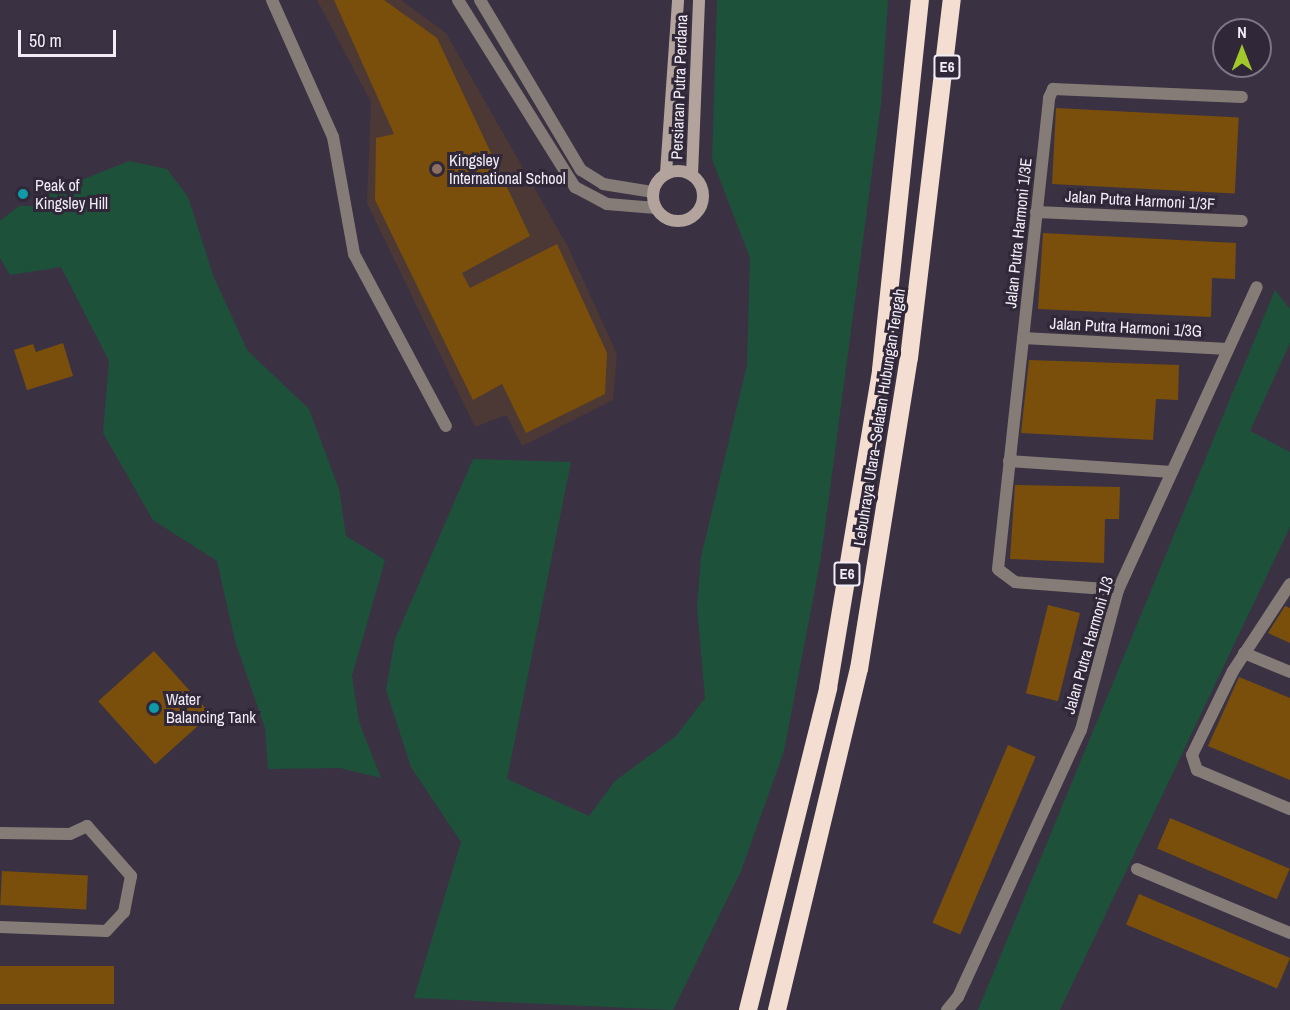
<!DOCTYPE html>
<meta charset="utf-8">
<style>
body{margin:0}
#map{position:relative;width:1290px;height:1010px;overflow:hidden;background:#3a3242;font-family:"Archivo Narrow",sans-serif}
div>[style]{position:absolute}
[style*='--x']{left:calc(var(--x)*1px);top:calc(var(--y)*1px);width:calc(var(--w)*1px);rotate:calc(var(--a)*1deg)}
.commercial>*{inset:0;background:#4c3835}
.green>*{inset:0;background:#1e513a}
.building>*{inset:0;background:#7a4f0b;transform-origin:0 0}
.minor>*{height:12px;margin:-6px;padding:0 6px;transform-origin:6px;border-radius:6px;background:#857c77}
.secondary>*{height:12px;margin:-6px;padding:0 6px;transform-origin:6px;border-radius:6px;background:#b2a39c}
.secondary>.ring{margin:-6px;padding:0;box-sizing:content-box;background:none;border:12px solid #b2a39c;border-radius:50%}
.motorway>*{height:18px;margin:-9px;padding:0 9px;transform-origin:9px;border-radius:9px;background:#f4ddd1}
.dots>*{width:16px;height:16px;translate:-50% -50%;box-sizing:border-box;border:3px solid #302838;border-radius:50%}
span{translate:-50% -50%;white-space:nowrap;text-align:center;line-height:1.15;-webkit-text-stroke:6px #302838;paint-order:stroke}
.shield-label span{padding:2px 4px;background:#302838;border:2px solid;border-radius:4px;-webkit-text-stroke-width:0}
.shield-label{font-size:15px;color:#f1ecf6;font-weight:700}
.street-label{font-size:16px;color:#f1ecf6}
.poi-label{font-size:16px;color:#f1ecf6}
.left{translate:0 -50%;text-align:left}
.north{position:absolute;left:1212px;top:18px;width:60px;height:60px;box-sizing:border-box;background:#302838;border:2px solid #7d7684;border-radius:50%;rotate:0deg;font-size:16px;font-weight:700;line-height:24px;text-align:center;color:#f1ecf6}
.north::after{content:'';display:block;margin:auto;width:21px;height:27px;background:#a1c92a;clip-path:polygon(50% 0,100% 100%,50% 72%,0 100%)}
.scale{position:absolute;left:18px;top:30px;width:98px;height:27px;box-sizing:border-box;border:3px solid #f1ecf6;border-top:0;padding-left:8px;font-size:18px;line-height:21px;white-space:nowrap;color:#f1ecf6;-webkit-text-stroke:4px #302838;paint-order:stroke}
</style>
<div id="map">
<div class="commercial">
<i style="clip-path:polygon(317px 0,401px 0,446px 33px,568px 247px,617px 354px,613px 400px,522px 446px,506px 415px,475px 427px,367px 203px,371px 102px)"></i>
</div>
<div class="green">
<i style="clip-path:polygon(717px 0,888px 0,881px 104px,821px 557px,784px 751px,741px 871px,673px 1010px,414px 998px,461px 842px,411px 767px,386px 690px,395px 639px,473px 459px,571px 462px,507px 779px,589px 816px,615px 781px,676px 736px,705px 698px,697px 608px,701px 557px,747px 365px,750px 258px,712px 159px)"></i>
<i style="clip-path:polygon(129px 161px,167px 169px,188px 197px,213px 275px,247px 350px,309px 409px,339px 489px,346px 536px,385px 560px,352px 676px,359px 722px,381px 778px,340px 768px,268px 769px,265px 728px,235px 641px,217px 561px,153px 520px,103px 433px,109px 361px,61px 267px,10px 275px,0 258px,0 221px,19px 206px,34px 206px,49px 193px)"></i>
<i style="clip-path:polygon(1275px 290px,1290px 309px,1290px 343px,1250px 431px,1290px 452px,1290px 527px,1060px 1010px,978px 1010px)"></i>
</div>
<div class="building">
<i style="clip-path:polygon(334px 0,384px 0,437px 38px,530px 236px,462px 273px,470px 288px,557px 244px,607px 353px,605px 394px,526px 433px,502px 384px,473px 400px,375px 200px,376px 138px,394px 134px)"></i>
<i style="left:1056px;top:108px;width:183px;height:76px;rotate:3deg"></i>
<i style="clip-path:polygon(1043px 233px,1236px 243px,1235px 279px,1212px 278px,1211px 317px,1038px 309px)"></i>
<i style="clip-path:polygon(63px 343px,73px 376px,27px 390px,14px 350px,33px 344px,36px 352px)"></i>
<i style="clip-path:polygon(1029px 360px,1179px 365px,1178px 400px,1156px 399px,1153px 440px,1021px 433px)"></i>
<i style="clip-path:polygon(1015px 485px,1120px 487px,1119px 519px,1105px 519px,1104px 563px,1010px 559px)"></i>
<i style="left:1048px;top:605px;width:33px;height:91px;rotate:14deg"></i>
<i style="clip-path:polygon(1285px 606px,1290px 608px,1290px 643px,1268px 633px)"></i>
<i style="left:154px;top:651px;width:85px;height:75px;rotate:48deg"></i>
<i style="clip-path:polygon(1239px 677px,1290px 698px,1290px 780px,1208px 746px)"></i>
<i style="left:1008px;top:745px;width:30px;height:193px;rotate:23deg"></i>
<i style="left:1170px;top:818px;width:130px;height:33px;rotate:23deg"></i>
<i style="left:2px;top:871px;width:86px;height:34px;rotate:3deg"></i>
<i style="left:1139px;top:894px;width:164px;height:33px;rotate:23deg"></i>
<i style="left:114px;top:966px;width:38px;height:114px;rotate:90deg"></i>
</div>
<div class="minor">
<i style="--x:272;--y:0;--w:150;--a:66"></i>
<i style="--x:333;--y:137;--w:119;--a:79.8"></i>
<i style="--x:354;--y:254;--w:195;--a:61.9"></i>
<i style="--x:458;--y:0;--w:221;--a:58"></i>
<i style="--x:575;--y:187;--w:36;--a:28"></i>
<i style="--x:607;--y:204;--w:49;--a:4.7"></i>
<i style="--x:480;--y:0;--w:198;--a:59.3"></i>
<i style="--x:581;--y:170;--w:26;--a:32"></i>
<i style="--x:603;--y:184;--w:51;--a:9.1"></i>
<i style="--x:1036;--y:212;--w:206;--a:2.5"></i>
<i style="--x:1023;--y:338;--w:205;--a:3.1"></i>
<i style="--x:1009;--y:461;--w:163;--a:3.9"></i>
<i style="--x:1290;--y:584;--w:104;--a:123.2"></i>
<i style="--x:1233;--y:671;--w:93;--a:116"></i>
<i style="--x:1192;--y:755;--w:16;--a:72"></i>
<i style="--x:1197;--y:770;--w:101;--a:22.8"></i>
<i style="--x:1118;--y:590;--w:103;--a:-175.6"></i>
<i style="--x:1015;--y:582;--w:21;--a:-143"></i>
<i style="--x:998;--y:569;--w:474;--a:-83.8"></i>
<i style="--x:1049;--y:98;--w:10;--a:-66"></i>
<i style="--x:1053;--y:89;--w:189;--a:2.4"></i>
<i style="--x:1244;--y:653;--w:50;--a:22.4"></i>
<i style="--x:0;--y:833;--w:70;--a:0.8"></i>
<i style="--x:70;--y:834;--w:19;--a:-25"></i>
<i style="--x:87;--y:826;--w:67;--a:48.7"></i>
<i style="--x:131;--y:876;--w:37;--a:101"></i>
<i style="--x:124;--y:912;--w:26;--a:133"></i>
<i style="--x:106;--y:931;--w:106;--a:-177.8"></i>
<i style="--x:1137;--y:869;--w:166;--a:22.7"></i>
<i style="--x:947;--y:1010;--w:17;--a:-50"></i>
<i style="--x:958;--y:997;--w:294;--a:-65.3"></i>
<i style="--x:1081;--y:730;--w:145;--a:-75.2"></i>
<i style="--x:1118;--y:590;--w:333;--a:-65.4"></i>
</div>
<div class="secondary">
<i class="ring" style="left:653px;top:171px;width:38px;height:38px"></i>
<i style="--x:666;--y:173;--w:173;--a:-86"></i>
<i style="--x:692;--y:175;--w:175;--a:-87.7"></i>
</div>
<div class="motorway">
<i style="--x:748;--y:1010;--w:332;--a:-76"></i>
<i style="--x:828;--y:688;--w:322;--a:-80.5"></i>
<i style="--x:881;--y:370;--w:372;--a:-84"></i>
<i style="--x:777;--y:1010;--w:351;--a:-76.5"></i>
<i style="--x:859;--y:669;--w:315;--a:-80.9"></i>
<i style="--x:909;--y:358;--w:361;--a:-83.2"></i>
</div>
<div class="dots">
<i style="left:437px;top:169px;background:#8d6e63"></i>
<i style="left:23px;top:194px;background:#0f9aa8"></i>
<i style="left:154px;top:708px;background:#0f9aa8"></i>
</div>
<div class="shield-label">
<span style="left:947px;top:67px">E6</span>
<span style="left:847px;top:574px">E6</span>
</div>
<div class="street-label">
<span style="left:679px;top:87px;rotate:-88deg">Persiaran Putra Perdana</span>
<span style="left:1140px;top:200px;rotate:3deg">Jalan Putra Harmoni 1/3F</span>
<span style="left:1018px;top:233px;rotate:-84deg">Jalan Putra Harmoni 1/3E</span>
<span style="left:1126px;top:327px;rotate:3deg">Jalan Putra Harmoni 1/3G</span>
<span style="left:879px;top:417px;rotate:-81deg">Lebuhraya Utara–Selatan Hubungan Tengah</span>
<span style="left:1088px;top:645px;rotate:-74deg">Jalan Putra Harmoni 1/3</span>
</div>
<div class="poi-label">
<span class="left" style="left:449px;top:169px">Kingsley<br>International School</span>
<span class="left" style="left:35px;top:194px">Peak of<br>Kingsley Hill</span>
<span class="left" style="left:166px;top:708px">Water<br>Balancing Tank</span>
</div>
<div class="north">N</div>
<div class="scale">50 m</div>
</div>
